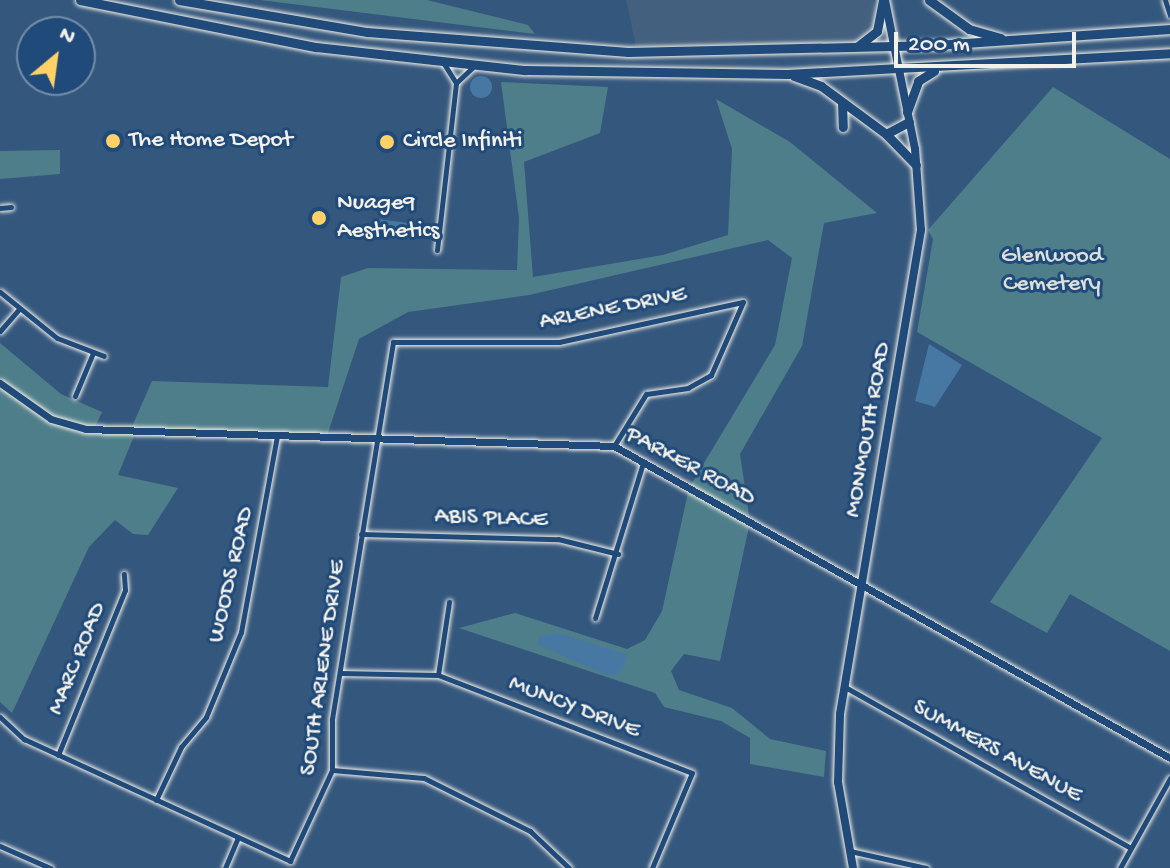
<!DOCTYPE html>
<style>
body{margin:0}
#map{position:relative;width:1170px;height:868px;overflow:hidden;background:#34577d;font-family:"Gochi Hand",sans-serif}
div>[style]{position:absolute}
[style*='--x']{left:calc(var(--x)*1px);top:calc(var(--y)*1px);width:calc(var(--w)*1px);rotate:calc(var(--a)*1deg)}
.built>*{inset:0;background:#43607f}
.green>*{inset:0;background:#4e7e8a}
.water>*{inset:0;background:#4678a3}
.round{border-radius:50%}
.roads{filter:drop-shadow(0 0 2px #f4f1e8) drop-shadow(0 0 2px #f4f1e8)}
.minor>*{height:5px;margin:-2.5px;padding:0 2.5px;transform-origin:2.5px;border-radius:2.5px;background:#1f4a7a}
.tertiary>*{height:7px;margin:-3.5px;padding:0 3.5px;transform-origin:3.5px;border-radius:3.5px;background:#1f4a7a}
.secondary>*{height:8px;margin:-4px;padding:0 4px;transform-origin:4px;border-radius:4px;background:#1f4a7a}
.trunk>*{height:9px;margin:-4.5px;padding:0 4.5px;transform-origin:4.5px;border-radius:4.5px;background:#1f4a7a}
.dots>*{width:22px;height:22px;translate:-50% -50%;box-sizing:border-box;border:4px solid #1f4a7a;border-radius:50%}
span{translate:-50% -50%;white-space:nowrap;text-align:center;line-height:1.15;-webkit-text-stroke:6px #1f4a7a;paint-order:stroke}
.poi-label{font-size:24px;color:#f4f1e8}
.left{translate:0 -50%;text-align:left}
.park-label{font-size:24px;color:#dbe0da}
.street-label{font-size:24px;color:#f4f1e8}
.north{position:absolute;left:16px;top:16px;width:80px;height:80px;box-sizing:border-box;background:#1f4a7a;border:2px solid #748da6;border-radius:50%;rotate:29deg;font-size:22px;font-weight:700;line-height:32px;text-align:center;color:#f4f1e8}
.north::after{content:'';display:block;margin:auto;width:28px;height:36px;background:#ffd166;clip-path:polygon(50% 0,100% 100%,50% 72%,0 100%)}
.scale{position:absolute;left:894px;top:32px;width:182px;height:36px;box-sizing:border-box;border:4px solid #f4f1e8;border-top:0;padding-left:10px;font-size:24px;line-height:28px;white-space:nowrap;color:#f4f1e8;-webkit-text-stroke:6px #1f4a7a;paint-order:stroke}
</style>
<div id="map">
<div class="built">
<i style="clip-path:polygon(626px 0,873px 0,877px 24px,856px 42px,636px 46px)"></i>
</div>
<div class="green">
<i style="clip-path:polygon(260px 0,427px 0,528px 25px,535px 34px)"></i>
<i style="clip-path:polygon(501px 82px,608px 87px,600px 133px,524px 162px,533px 277px,663px 255px,728px 235px,732px 149px,716px 99px,790px 142px,877px 213px,824px 223px,802px 346px,740px 454px,750px 522px,720px 661px,684px 654px,671px 671px,679px 690px,732px 708px,770px 739px,826px 751px,824px 777px,750px 764px,750px 738px,721px 721px,664px 707px,655px 693px,459px 628px,515px 613px,627px 649px,645px 640px,662px 611px,689px 488px,775px 345px,792px 258px,768px 240px,529px 295px,408px 312px,359px 339px,326px 439px,134px 436px,118px 475px,178px 488px,148px 535px,133px 534px,115px 520px,89px 547px,12px 713px,0 702px,0 343px,61px 394px,102px 412px,94px 429px,130px 431px,152px 381px,328px 387px,341px 277px,368px 268px,517px 270px,519px 218px)"></i>
<i style="clip-path:polygon(1053px 87px,1170px 159px,1170px 651px,1070px 594px,1047px 633px,990px 602px,1102px 438px,917px 332px,933px 239px,928px 230px)"></i>
<i style="clip-path:polygon(60px 150px,60px 174px,0 179px,0 151px)"></i>
</div>
<div class="water">
<i class="round" style="left:470px;top:76px;width:22px;height:22px"></i>
<i style="clip-path:polygon(378px 219px,422px 225px,426px 232px,376px 234px)"></i>
<i style="clip-path:polygon(929px 344px,962px 365px,935px 407px,915px 401px)"></i>
<i style="clip-path:polygon(558px 633px,627px 655px,624px 667px,615px 676px,601px 673px,537px 644px,539px 636px)"></i>
</div>
<div class="roads">
<div class="minor">
<i style="--x:1165;--y:0;--w:16;--a:72"></i>
<i style="--x:457;--y:82;--w:25;--a:-43"></i>
<i style="--x:0;--y:208;--w:11;--a:-5"></i>
<i style="--x:437;--y:250;--w:168;--a:-83.5"></i>
<i style="--x:456;--y:83;--w:22;--a:-122"></i>
<i style="--x:0;--y:292;--w:73;--a:38.9"></i>
<i style="--x:57;--y:338;--w:50;--a:21"></i>
<i style="--x:0;--y:331;--w:30;--a:-49"></i>
<i style="--x:75;--y:396;--w:47;--a:-67.3"></i>
<i style="--x:361;--y:534;--w:197;--a:1.5"></i>
<i style="--x:558;--y:539;--w:62;--a:14"></i>
<i style="--x:595;--y:618;--w:162;--a:-72.8"></i>
<i style="--x:340;--y:673;--w:98;--a:1.2"></i>
<i style="--x:438;--y:675;--w:272;--a:21.1"></i>
<i style="--x:438;--y:675;--w:74;--a:-81.4"></i>
<i style="--x:845;--y:687;--w:328;--a:29.4"></i>
<i style="--x:0;--y:717;--w:33;--a:43"></i>
<i style="--x:24;--y:739;--w:293;--a:24.6"></i>
<i style="--x:58;--y:755;--w:178;--a:-67.9"></i>
<i style="--x:125;--y:590;--w:16;--a:-94"></i>
<i style="--x:332;--y:770;--w:92;--a:5"></i>
<i style="--x:424;--y:778;--w:119;--a:26.6"></i>
<i style="--x:530;--y:831;--w:54;--a:43.5"></i>
<i style="--x:156;--y:800;--w:59;--a:-64.7"></i>
<i style="--x:181;--y:747;--w:39;--a:-50"></i>
<i style="--x:206;--y:717;--w:92;--a:-67.6"></i>
<i style="--x:241;--y:632;--w:199;--a:-79.6"></i>
<i style="--x:0;--y:846;--w:55;--a:23.7"></i>
<i style="--x:850;--y:851;--w:78;--a:12.6"></i>
<i style="--x:290;--y:861;--w:100;--a:-65.2"></i>
<i style="--x:332;--y:770;--w:51;--a:-90"></i>
<i style="--x:332;--y:719;--w:382;--a:-80.8"></i>
<i style="--x:393;--y:342;--w:166;--a:0"></i>
<i style="--x:559;--y:342;--w:188;--a:-12.3"></i>
<i style="--x:743;--y:302;--w:80;--a:113.7"></i>
<i style="--x:711;--y:375;--w:26;--a:151"></i>
<i style="--x:688;--y:388;--w:42;--a:171.9"></i>
<i style="--x:646;--y:394;--w:61;--a:121.6"></i>
<i style="--x:225;--y:868;--w:33;--a:-67"></i>
<i style="--x:652;--y:868;--w:103;--a:-67.2"></i>
<i style="--x:1120;--y:868;--w:103;--a:-60.9"></i>
</div>
<div class="tertiary">
<i style="--x:0;--y:383;--w:62;--a:35.2"></i>
<i style="--x:51;--y:419;--w:36;--a:16"></i>
<i style="--x:86;--y:429;--w:528;--a:1.84"></i>
<i style="--x:614;--y:446;--w:638;--a:29.3"></i>
</div>
<div class="secondary">
<i style="--x:853;--y:868;--w:87;--a:-99.9"></i>
<i style="--x:838;--y:782;--w:68;--a:-88.3"></i>
<i style="--x:840;--y:714;--w:491;--a:-80.5"></i>
<i style="--x:921;--y:230;--w:81;--a:-94.2"></i>
<i style="--x:915;--y:149;--w:152;--a:-101.4"></i>
</div>
<div class="trunk">
<i style="--x:80;--y:0;--w:241;--a:11.3"></i>
<i style="--x:316;--y:47;--w:211;--a:6.3"></i>
<i style="--x:526;--y:70;--w:261;--a:0.9"></i>
<i style="--x:787;--y:74;--w:384;--a:-3.1"></i>
<i style="--x:179;--y:0;--w:191;--a:9.7"></i>
<i style="--x:367;--y:32;--w:262;--a:4.4"></i>
<i style="--x:628;--y:52;--w:308;--a:-1.3"></i>
<i style="--x:936;--y:45;--w:235;--a:-3.9"></i>
<i style="--x:929;--y:0;--w:49;--a:35.9"></i>
<i style="--x:969;--y:29;--w:33;--a:16"></i>
<i style="--x:858;--y:46;--w:24;--a:-38"></i>
<i style="--x:877;--y:31;--w:32;--a:-79"></i>
<i style="--x:794;--y:76;--w:29;--a:20"></i>
<i style="--x:821;--y:86;--w:81;--a:36.4"></i>
<i style="--x:886;--y:134;--w:26;--a:-28"></i>
<i style="--x:842;--y:103;--w:24;--a:88"></i>
<i style="--x:907;--y:112;--w:33;--a:-70"></i>
<i style="--x:918;--y:81;--w:19;--a:-32"></i>
<i style="--x:886;--y:134;--w:43;--a:45.9"></i>
</div>
</div>
<div class="dots">
<i style="left:113px;top:141px;background:#ffd166"></i>
<i style="left:387px;top:142px;background:#ffd166"></i>
<i style="left:319px;top:218px;background:#ffd166"></i>
</div>
<div class="poi-label">
<span class="left" style="left:129px;top:141px">The Home Depot</span>
<span class="left" style="left:403px;top:142px">Circle Infiniti</span>
<span class="left" style="left:337px;top:218px">Nuage9<br>Aesthetics</span>
</div>
<div class="park-label">
<span style="left:1052px;top:271px">Glenwood<br>Cemetery</span>
</div>
<div class="street-label">
<span style="left:613px;top:309px;rotate:-11deg">ARLENE DRIVE</span>
<span style="left:869px;top:430px;rotate:-80deg">MONMOUTH ROAD</span>
<span style="left:690px;top:467px;rotate:28deg">PARKER ROAD</span>
<span style="left:491px;top:519px;rotate:2deg">ABIS PLACE</span>
<span style="left:232px;top:575px;rotate:-77deg">WOODS ROAD</span>
<span style="left:78px;top:659px;rotate:-68deg">MARC ROAD</span>
<span style="left:324px;top:668px;rotate:-82deg">SOUTH ARLENE DRIVE</span>
<span style="left:574px;top:708px;rotate:21deg">MUNCY DRIVE</span>
<span style="left:997px;top:752px;rotate:29deg">SUMMERS AVENUE</span>
</div>
<div class="north">N</div>
<div class="scale">200 m</div>
</div>
